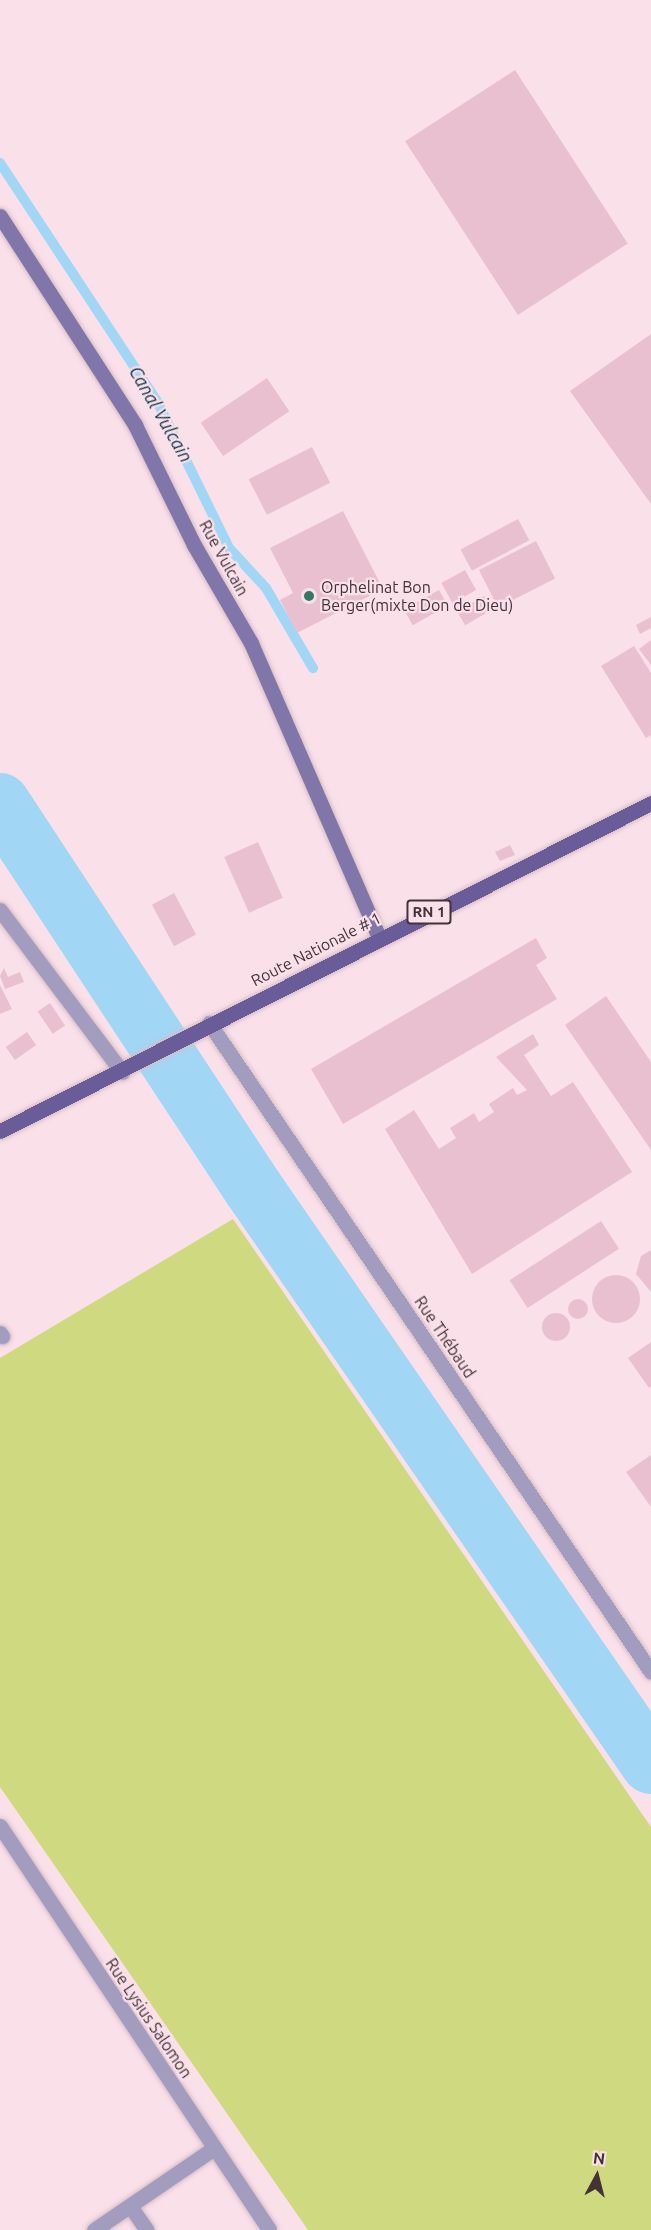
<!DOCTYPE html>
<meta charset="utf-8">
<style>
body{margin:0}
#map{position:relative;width:651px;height:2230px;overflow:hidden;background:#fae0e9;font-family:Ubuntu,sans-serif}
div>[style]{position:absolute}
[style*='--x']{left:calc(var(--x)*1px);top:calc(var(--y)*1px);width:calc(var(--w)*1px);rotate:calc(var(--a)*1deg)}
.green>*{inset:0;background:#cfd980}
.stream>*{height:10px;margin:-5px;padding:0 5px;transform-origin:5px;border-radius:5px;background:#a2d6f5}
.river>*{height:60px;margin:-30px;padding:0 30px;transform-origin:30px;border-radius:30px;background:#a2d6f5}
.building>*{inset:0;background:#e9c0cf;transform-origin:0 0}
.round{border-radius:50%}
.roads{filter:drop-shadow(0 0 2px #d5bdc6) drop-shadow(0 0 2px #d5bdc6)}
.lane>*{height:15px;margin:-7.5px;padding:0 7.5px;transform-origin:7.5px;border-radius:7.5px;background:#a29cbf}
.street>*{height:15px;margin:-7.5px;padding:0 7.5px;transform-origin:7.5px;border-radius:7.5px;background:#a29cbf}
.secondary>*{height:15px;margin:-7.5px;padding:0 7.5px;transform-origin:7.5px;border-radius:7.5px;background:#8176a9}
.primary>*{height:15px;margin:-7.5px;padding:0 7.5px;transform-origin:7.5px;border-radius:7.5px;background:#6a5b99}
.dots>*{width:16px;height:16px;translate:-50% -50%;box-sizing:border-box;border:3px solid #fae0e9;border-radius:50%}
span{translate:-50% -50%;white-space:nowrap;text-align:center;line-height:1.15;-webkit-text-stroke:4.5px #fae0e9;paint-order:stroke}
.shield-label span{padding:2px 4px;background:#fae0e9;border:2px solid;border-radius:4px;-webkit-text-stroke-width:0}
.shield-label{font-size:15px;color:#433339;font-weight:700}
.street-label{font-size:16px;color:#433339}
.poi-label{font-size:16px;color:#433339}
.left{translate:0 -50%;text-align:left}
.water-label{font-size:18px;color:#053145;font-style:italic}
.north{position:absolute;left:567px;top:2146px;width:60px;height:60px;-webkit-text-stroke:4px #fae0e9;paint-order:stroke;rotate:7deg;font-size:16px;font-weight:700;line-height:24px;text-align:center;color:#433339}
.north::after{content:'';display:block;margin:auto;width:21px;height:27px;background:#433339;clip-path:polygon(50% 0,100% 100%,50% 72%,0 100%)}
</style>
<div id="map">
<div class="green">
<i style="clip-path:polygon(233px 1219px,651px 1827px,651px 2230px,308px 2230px,0 1787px,0 1358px)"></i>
</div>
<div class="stream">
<i style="--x:0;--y:163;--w:285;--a:56.6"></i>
<i style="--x:157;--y:401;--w:164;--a:63.9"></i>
<i style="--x:229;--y:548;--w:54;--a:47.2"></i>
<i style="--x:266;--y:588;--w:93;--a:59.6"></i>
</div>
<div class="river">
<i style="--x:0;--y:803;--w:461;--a:56.7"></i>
<i style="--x:253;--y:1188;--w:700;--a:55.36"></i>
</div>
<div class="building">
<i style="left:515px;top:70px;width:207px;height:131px;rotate:57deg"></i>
<i style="clip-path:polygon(651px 334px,651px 504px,570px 391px)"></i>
<i style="left:267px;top:378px;width:40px;height:80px;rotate:56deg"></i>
<i style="left:312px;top:447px;width:40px;height:71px;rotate:63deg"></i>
<i style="clip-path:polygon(343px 511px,383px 589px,297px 633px,280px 600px,293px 593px,270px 548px)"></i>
<i style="left:518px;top:519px;width:24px;height:65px;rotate:62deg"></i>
<i style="left:536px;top:541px;width:42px;height:64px;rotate:63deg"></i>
<i style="left:465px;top:570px;width:23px;height:27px;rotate:61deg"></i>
<i style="left:439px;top:590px;width:18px;height:40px;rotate:61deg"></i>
<i style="left:484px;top:596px;width:16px;height:31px;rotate:60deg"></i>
<i style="clip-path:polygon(651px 617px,651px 628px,640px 634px,636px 625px)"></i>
<i style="clip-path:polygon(651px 640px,651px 665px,639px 649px)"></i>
<i style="clip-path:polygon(634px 646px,651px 673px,651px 735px,646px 738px,601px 666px)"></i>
<i style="left:258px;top:842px;width:61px;height:37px;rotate:66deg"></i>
<i style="clip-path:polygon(510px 845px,515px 855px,500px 861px,495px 852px)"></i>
<i style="left:174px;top:893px;width:47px;height:25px;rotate:62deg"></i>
<i style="clip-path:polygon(536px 938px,547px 958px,536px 965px,557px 999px,343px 1124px,311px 1069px)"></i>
<i style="clip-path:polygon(4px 968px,8px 977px,20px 972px,24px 982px,5px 989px,0 976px)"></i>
<i style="clip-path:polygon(0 985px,12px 1009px,0 1014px)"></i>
<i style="clip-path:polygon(606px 996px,651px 1062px,651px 1150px,565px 1025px)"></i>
<i style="left:50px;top:1003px;width:27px;height:15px;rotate:56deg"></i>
<i style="left:27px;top:1032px;width:16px;height:26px;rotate:55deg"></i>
<i style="clip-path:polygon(533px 1034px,539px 1045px,524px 1055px,551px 1096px,573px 1082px,632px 1172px,472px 1274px,385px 1129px,414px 1110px,439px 1149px,456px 1138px,450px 1128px,474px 1113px,479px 1122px,494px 1112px,489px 1104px,513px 1088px,517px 1095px,527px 1090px,496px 1057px)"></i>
<i style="left:601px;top:1221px;width:33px;height:109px;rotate:57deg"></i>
<i style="clip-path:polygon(651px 1250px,651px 1292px,636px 1274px,641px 1256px)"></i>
<i class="round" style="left:592px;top:1275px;width:48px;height:48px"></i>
<i class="round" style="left:568px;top:1299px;width:20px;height:20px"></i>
<i class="round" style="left:542px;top:1313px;width:28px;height:28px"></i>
<i style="clip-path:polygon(651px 1342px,651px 1386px,649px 1388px,628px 1358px)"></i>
<i style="clip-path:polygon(651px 1455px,651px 1507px,626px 1472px)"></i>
</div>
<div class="roads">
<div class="lane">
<i style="--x:0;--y:1333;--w:4;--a:56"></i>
<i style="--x:130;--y:2206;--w:29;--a:55"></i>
<i style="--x:94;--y:2230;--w:145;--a:-34.3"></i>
</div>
<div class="street">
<i style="--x:0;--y:910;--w:203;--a:53"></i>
<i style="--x:209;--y:1023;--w:785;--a:55.74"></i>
<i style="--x:0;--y:1826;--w:485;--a:56.3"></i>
</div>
<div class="secondary">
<i style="--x:0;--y:216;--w:249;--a:57.1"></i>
<i style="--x:135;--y:425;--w:134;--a:63.8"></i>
<i style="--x:194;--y:545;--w:113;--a:59.8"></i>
<i style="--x:251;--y:643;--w:321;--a:66.5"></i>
</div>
<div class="primary">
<i style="--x:0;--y:1131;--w:729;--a:-26.74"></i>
</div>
</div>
<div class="dots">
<i style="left:309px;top:596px;background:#357665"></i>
</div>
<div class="shield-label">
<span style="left:429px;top:912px">RN 1</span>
</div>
<div class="street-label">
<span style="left:224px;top:558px;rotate:61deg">Rue Vulcain</span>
<span style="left:316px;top:949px;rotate:-27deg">Route Nationale # 1</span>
<span style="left:445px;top:1337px;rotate:56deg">Rue Thébaud</span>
<span style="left:149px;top:2018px;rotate:56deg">Rue Lysius Salomon</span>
</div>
<div class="poi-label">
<span class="left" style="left:321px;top:596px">Orphelinat Bon<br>Berger(mixte Don de Dieu)</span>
</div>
<div class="water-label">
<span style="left:161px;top:414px;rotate:60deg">Canal Vulcain</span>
</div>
<div class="north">N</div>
</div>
